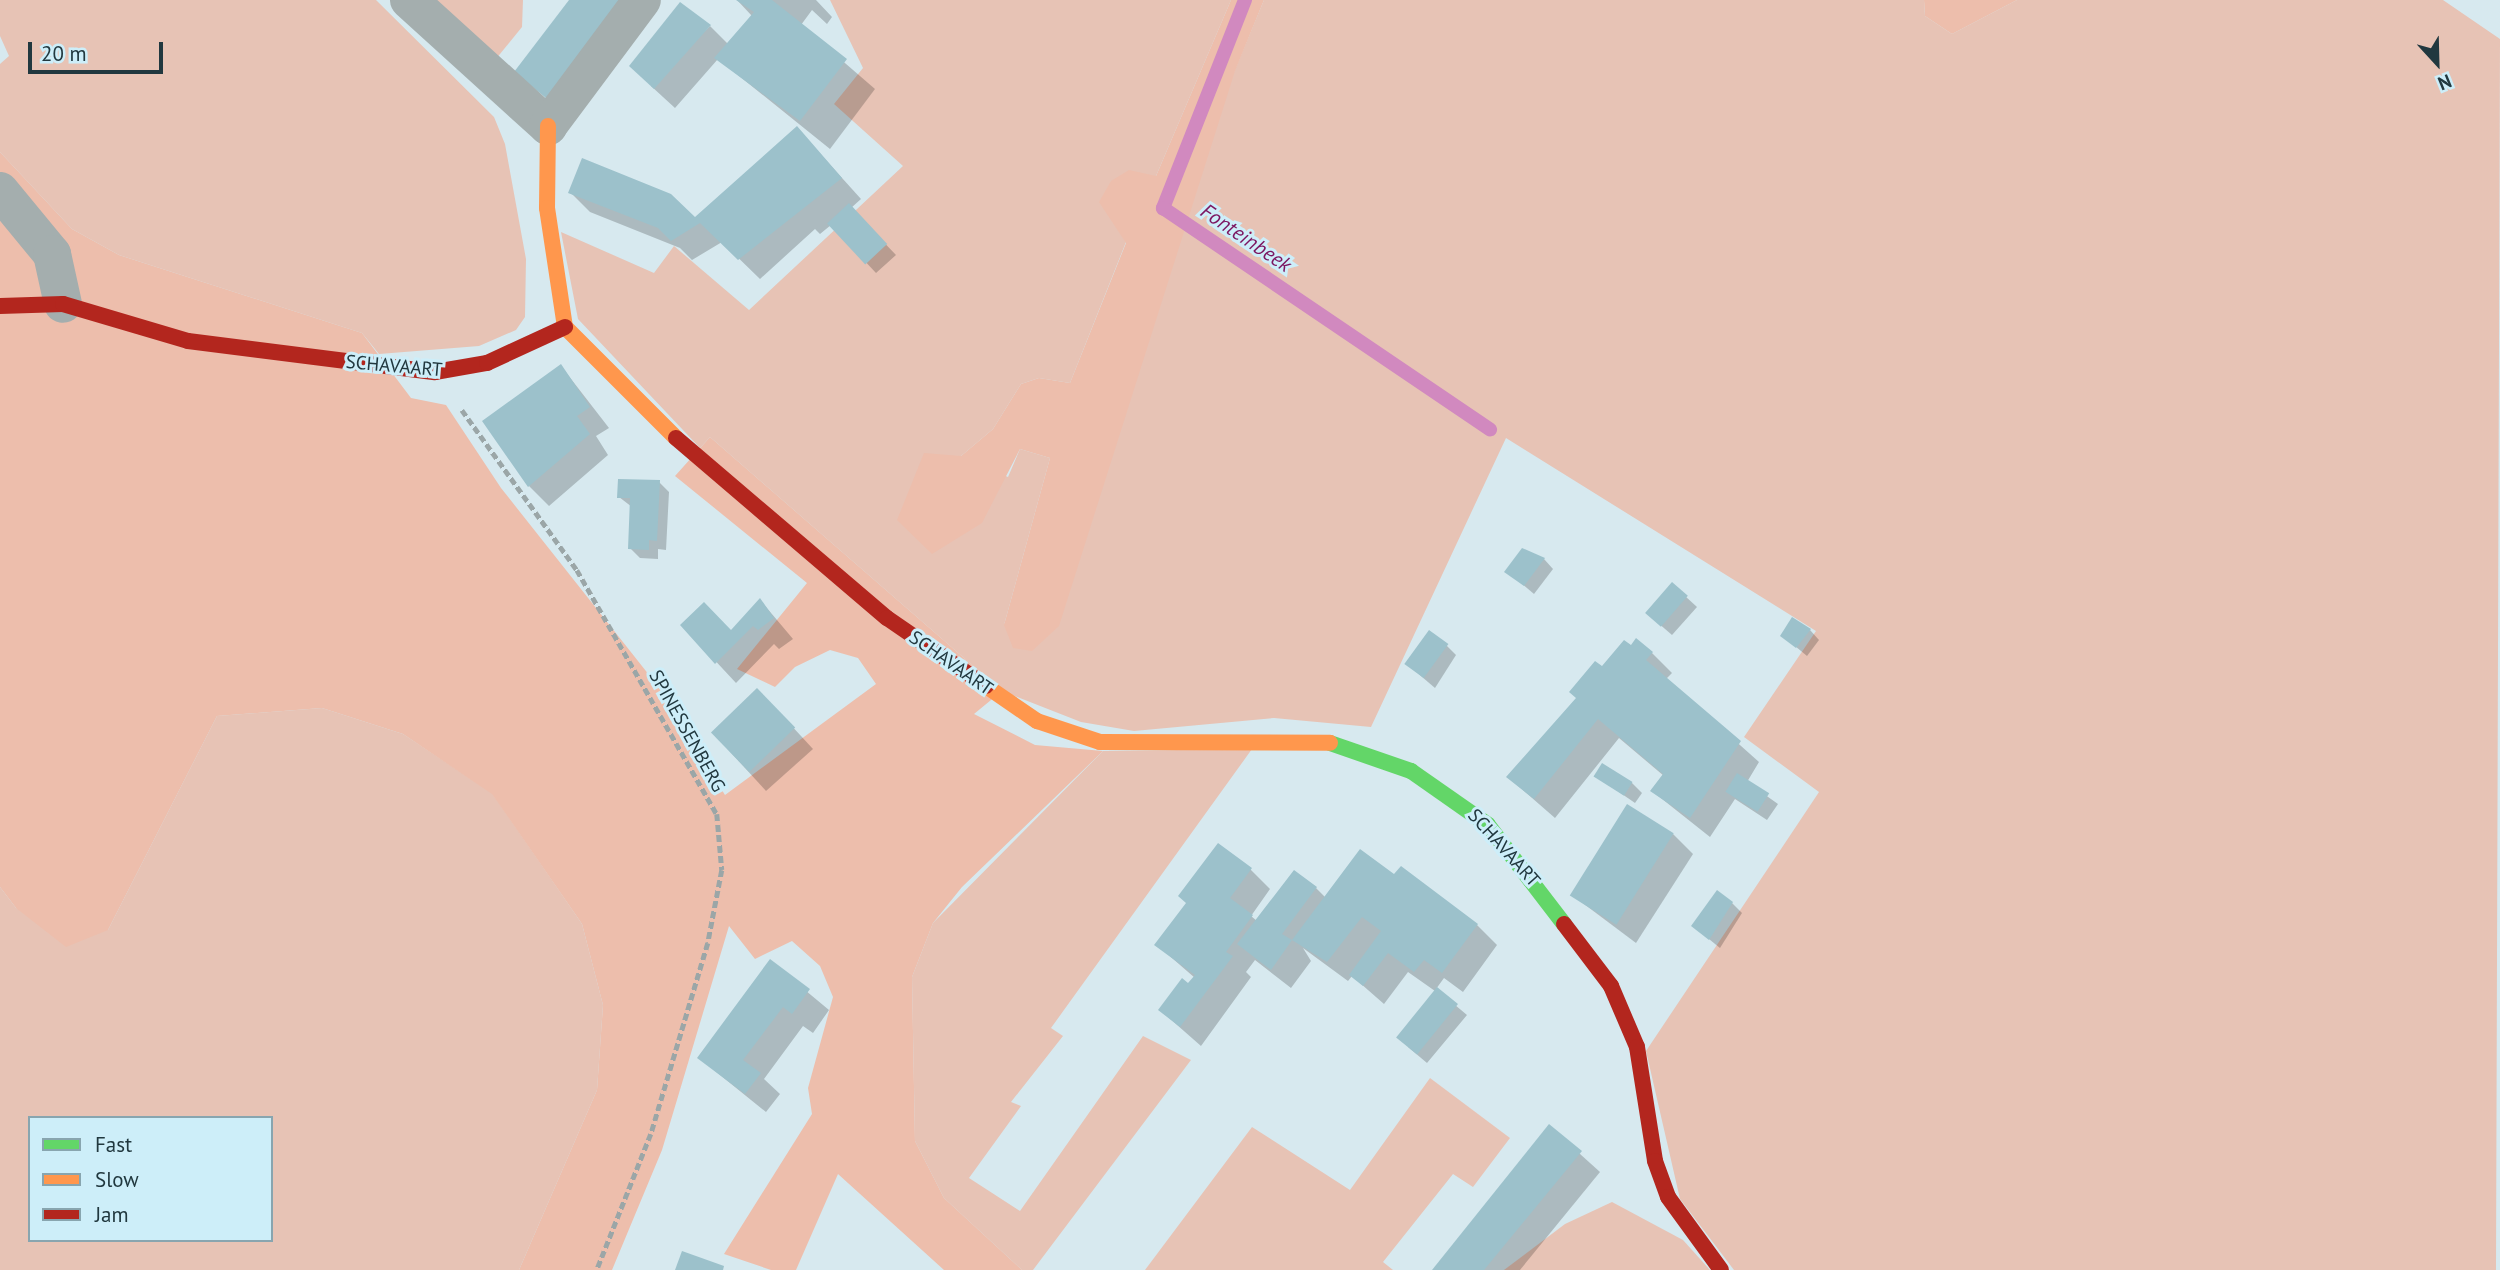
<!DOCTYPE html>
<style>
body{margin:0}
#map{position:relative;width:2500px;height:1270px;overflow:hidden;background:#d7e9ef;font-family:"PT Sans",sans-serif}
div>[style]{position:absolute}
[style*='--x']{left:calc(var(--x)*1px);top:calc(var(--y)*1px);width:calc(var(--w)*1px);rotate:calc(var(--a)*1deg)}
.green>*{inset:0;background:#e7c3b5}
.forest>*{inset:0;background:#edbeac}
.shadow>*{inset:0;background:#0003}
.stream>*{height:14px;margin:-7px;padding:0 7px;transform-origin:7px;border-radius:7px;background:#d189bf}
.building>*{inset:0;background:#9cc1cb;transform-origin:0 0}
.path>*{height:4.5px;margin-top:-2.25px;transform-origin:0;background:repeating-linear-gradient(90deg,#9ba6a7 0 7px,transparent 0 10.5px)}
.street>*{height:38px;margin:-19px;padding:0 19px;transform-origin:19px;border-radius:19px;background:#a4aeae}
.fast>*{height:16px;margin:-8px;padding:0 8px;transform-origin:8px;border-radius:8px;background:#63d668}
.slow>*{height:16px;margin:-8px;padding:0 8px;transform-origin:8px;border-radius:8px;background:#ff974d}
.jam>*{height:16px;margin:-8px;padding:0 8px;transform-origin:8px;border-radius:8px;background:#b3261e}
span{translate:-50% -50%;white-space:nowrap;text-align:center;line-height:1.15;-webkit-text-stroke:6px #cdeef9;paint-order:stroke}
.street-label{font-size:19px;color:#21383f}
.water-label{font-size:21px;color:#7c1661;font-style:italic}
.legend{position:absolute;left:28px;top:1116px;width:245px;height:126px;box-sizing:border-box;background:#cdeef9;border:2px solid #88a5af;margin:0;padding:9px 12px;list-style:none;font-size:21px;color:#21383f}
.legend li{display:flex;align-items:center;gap:14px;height:35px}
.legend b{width:35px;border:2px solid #88a5af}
.north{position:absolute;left:2402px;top:28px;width:70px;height:70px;-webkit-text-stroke:5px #cdeef9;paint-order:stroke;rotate:158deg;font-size:19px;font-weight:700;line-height:28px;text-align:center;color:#21383f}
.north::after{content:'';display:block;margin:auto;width:24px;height:32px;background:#21383f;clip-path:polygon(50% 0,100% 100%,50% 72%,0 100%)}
.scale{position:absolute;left:28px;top:42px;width:135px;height:32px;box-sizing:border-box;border:4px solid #21383f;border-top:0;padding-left:9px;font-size:21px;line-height:24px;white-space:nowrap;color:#21383f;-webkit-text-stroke:5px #cdeef9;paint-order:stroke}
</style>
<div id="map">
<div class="green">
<i style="clip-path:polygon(0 0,376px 0,494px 117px,505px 144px,526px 259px,525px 317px,516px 330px,479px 346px,379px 354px,362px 333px,119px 255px,72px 229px,0 152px,0 64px,9px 56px,0 36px)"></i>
<i style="clip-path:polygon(428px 0,523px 0,522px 27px,491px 65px)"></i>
<i style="clip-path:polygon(830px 0,1231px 0,1156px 176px,1100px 201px,1126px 242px,1070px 383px,1039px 378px,1021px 384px,993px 429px,961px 456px,1008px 477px,1020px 449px,1050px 458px,1004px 625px,1264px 0,1924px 0,1925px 16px,1952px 34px,2017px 0,2443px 0,2500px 39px,2496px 1270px,1734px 1270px,1680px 1199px,1646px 1051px,1819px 792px,1744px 737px,1816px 631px,1506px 438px,1371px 727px,1274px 718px,1134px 731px,1081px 722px,1002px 691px,710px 437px,700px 448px,578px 319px,561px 232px,654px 273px,674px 246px,749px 310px,903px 166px,834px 104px,863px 68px)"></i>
<i style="clip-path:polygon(evenodd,322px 708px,403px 734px,492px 793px,582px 924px,603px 1005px,597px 1090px,519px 1270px,0 1270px,0 887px,16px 908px,108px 930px,217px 716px,322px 708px,30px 1118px,271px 1118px,271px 1240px,30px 1240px,30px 1118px)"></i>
<i style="clip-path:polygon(1252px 749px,1051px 1028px,1063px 1036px,1011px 1102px,1021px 1106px,969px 1178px,1020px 1211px,1143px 1036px,1191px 1060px,1033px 1270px,1022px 1270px,944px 1198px,915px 1141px,912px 977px,933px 923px,1103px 751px)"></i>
<i style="clip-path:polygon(1430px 1078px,1510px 1138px,1473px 1187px,1453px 1174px,1383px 1262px,1393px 1270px,1145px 1270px,1252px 1127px,1350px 1190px)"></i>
<i style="clip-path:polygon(1612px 1202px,1683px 1240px,1710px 1270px,1504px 1270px,1565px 1224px)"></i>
</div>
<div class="forest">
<i style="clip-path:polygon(1231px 0,1264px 0,1235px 71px,1059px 626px,1032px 651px,1013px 648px,1004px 625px,1050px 458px,1020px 449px,982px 523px,932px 554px,897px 520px,924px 453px,961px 456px,993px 429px,1021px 384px,1039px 378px,1070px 383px,1126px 243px,1099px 202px,1111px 181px,1129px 170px,1156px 176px)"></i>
<i style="clip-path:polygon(1924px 0,2017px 0,1952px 34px,1925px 16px)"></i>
<i style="clip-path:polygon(0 152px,72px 229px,119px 255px,362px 333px,411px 398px,446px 405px,501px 488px,657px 685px,725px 795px,876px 684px,858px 658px,830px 650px,795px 667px,775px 687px,737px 669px,807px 583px,675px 476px,710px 437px,1002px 691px,974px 714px,1035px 745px,1103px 751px,962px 887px,933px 923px,912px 977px,915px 1141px,944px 1198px,1022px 1270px,944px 1270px,838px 1174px,796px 1270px,771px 1270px,724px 1254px,812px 1114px,808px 1088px,833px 997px,820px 966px,792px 941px,755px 959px,729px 926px,662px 1150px,612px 1270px,519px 1270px,597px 1090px,603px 1005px,582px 924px,492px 794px,403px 734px,322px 708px,217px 716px,108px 930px,66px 947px,16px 908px,0 887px)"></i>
</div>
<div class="shadow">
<i style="clip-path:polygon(737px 0,816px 0,832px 17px,827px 24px,812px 10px,801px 25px,875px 89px,830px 149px,718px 59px,675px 108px,651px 86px,710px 26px,728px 44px,752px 16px)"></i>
<i style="clip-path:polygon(797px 128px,861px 199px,851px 208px,896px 255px,876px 273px,831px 225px,820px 234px,815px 229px,760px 279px,722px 242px,692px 260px,680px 248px,590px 212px,570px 192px,695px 219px)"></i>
<i style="clip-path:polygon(561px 366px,609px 428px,596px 436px,608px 455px,549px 506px,529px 486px)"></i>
<i style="clip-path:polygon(659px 482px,669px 492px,666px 550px,658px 549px,658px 559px,640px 558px,630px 548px,632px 507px,619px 497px)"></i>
<i style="clip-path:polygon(1544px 559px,1553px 569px,1534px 594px,1507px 571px)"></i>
<i style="clip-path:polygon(1672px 584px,1697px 607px,1672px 635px,1657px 622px)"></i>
<i style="clip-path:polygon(760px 600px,793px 639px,779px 649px,774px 644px,736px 683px,682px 625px,732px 632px)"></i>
<i style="clip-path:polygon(1810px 630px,1819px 640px,1807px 656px,1783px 636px)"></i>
<i style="clip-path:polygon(1446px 645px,1456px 655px,1435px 688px,1408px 665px)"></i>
<i style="clip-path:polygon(1631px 648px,1652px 653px,1672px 673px,1666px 679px,1759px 762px,1747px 782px,1778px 804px,1767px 820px,1735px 799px,1710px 837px,1652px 791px,1664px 776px,1619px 738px,1555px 818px,1508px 777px,1602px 669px)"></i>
<i style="clip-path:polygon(777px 710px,813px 749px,766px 791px,713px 733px)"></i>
<i style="clip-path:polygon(1596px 776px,1632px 783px,1642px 793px,1635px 803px)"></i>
<i style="clip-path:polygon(1673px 834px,1693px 854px,1636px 943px,1572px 895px)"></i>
<i style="clip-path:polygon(1250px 869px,1270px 889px,1251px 916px,1257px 921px,1316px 888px,1326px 898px,1395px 877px,1477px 925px,1497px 945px,1463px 992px,1444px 978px,1436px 989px,1467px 1015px,1427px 1063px,1408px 1047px,1435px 991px,1408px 972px,1384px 1004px,1352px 976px,1348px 981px,1303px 948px,1311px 961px,1291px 988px,1255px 960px,1246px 972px,1251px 977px,1201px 1046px,1160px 1010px,1195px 978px,1157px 945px)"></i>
<i style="clip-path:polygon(1732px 903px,1742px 913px,1720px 948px,1693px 926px)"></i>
<i style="clip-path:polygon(770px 961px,829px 1010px,813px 1033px,803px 1026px,764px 1079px,780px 1094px,766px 1112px,699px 1058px)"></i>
<i style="clip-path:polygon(1549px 1126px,1600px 1172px,1520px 1270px,1434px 1270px)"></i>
</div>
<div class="stream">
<i style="--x:1245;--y:0;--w:224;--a:111.5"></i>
<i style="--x:1163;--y:208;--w:395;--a:34.1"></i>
</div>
<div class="building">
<i style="clip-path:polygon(569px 0,624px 0,546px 98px,514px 72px)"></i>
<i style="clip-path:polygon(736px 0,772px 0,847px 59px,800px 121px,714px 58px,754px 12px)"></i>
<i style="clip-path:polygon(680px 2px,711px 25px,654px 89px,629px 66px)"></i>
<i style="clip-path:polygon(797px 126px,842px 178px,738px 260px,700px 223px,671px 241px,658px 228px,568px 193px,582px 158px,671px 194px,695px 217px)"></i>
<i style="left:849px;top:203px;width:56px;height:30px;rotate:47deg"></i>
<i style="clip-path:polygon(561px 364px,590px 407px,577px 416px,590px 434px,528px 487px,482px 421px)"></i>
<i style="clip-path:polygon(618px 479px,660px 480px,657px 541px,649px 540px,649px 550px,628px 549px,630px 498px,617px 498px)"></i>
<i style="clip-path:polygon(1522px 548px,1545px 558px,1524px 586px,1504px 572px)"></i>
<i style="left:1672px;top:582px;width:21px;height:41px;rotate:41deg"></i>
<i style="clip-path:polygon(760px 598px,774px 618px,758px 630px,753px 626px,715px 664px,680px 625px,704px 602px,731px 630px)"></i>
<i style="clip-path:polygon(1792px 617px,1811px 629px,1796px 648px,1780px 636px)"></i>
<i style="left:1429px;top:630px;width:24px;height:42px;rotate:36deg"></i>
<i style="clip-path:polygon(1636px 638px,1653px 652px,1646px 660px,1741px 741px,1690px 818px,1650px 791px,1663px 774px,1598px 719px,1534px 799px,1506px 777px,1576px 698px,1569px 692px,1595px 661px,1602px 666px,1624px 640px,1631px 645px)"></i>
<i style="left:757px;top:688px;width:55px;height:64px;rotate:46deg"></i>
<i style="left:1602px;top:763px;width:36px;height:16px;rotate:32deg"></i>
<i style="left:1737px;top:773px;width:38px;height:22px;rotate:32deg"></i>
<i style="left:1627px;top:804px;width:55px;height:108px;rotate:32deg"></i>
<i style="clip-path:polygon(1218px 843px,1252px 868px,1230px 898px,1253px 915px,1226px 952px,1233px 956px,1180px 1027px,1158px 1010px,1182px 978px,1188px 983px,1195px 975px,1154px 945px,1186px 903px,1178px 896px)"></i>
<i style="clip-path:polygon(1360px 849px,1394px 874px,1401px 866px,1478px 924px,1442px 973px,1424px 960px,1414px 972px,1388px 953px,1363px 986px,1349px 975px,1381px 931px,1362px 917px,1327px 962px,1292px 940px)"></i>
<i style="clip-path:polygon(1294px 870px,1317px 887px,1282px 934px,1292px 940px,1271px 970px,1237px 944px)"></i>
<i style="clip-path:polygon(1717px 890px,1733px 902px,1709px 940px,1691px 926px)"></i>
<i style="clip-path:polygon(770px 959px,810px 989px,792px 1014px,783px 1007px,743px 1060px,761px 1073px,745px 1094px,697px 1058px)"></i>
<i style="left:1437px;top:987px;width:27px;height:65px;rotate:39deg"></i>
<i style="clip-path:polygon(1549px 1124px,1582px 1151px,1484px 1270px,1432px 1270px)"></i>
<i style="clip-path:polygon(682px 1251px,724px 1266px,723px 1270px,675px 1270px)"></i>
</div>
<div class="path">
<i style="--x:462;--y:410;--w:197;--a:54.3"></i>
<i style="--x:577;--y:570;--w:281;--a:60.2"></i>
<i style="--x:717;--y:814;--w:56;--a:84.9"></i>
<i style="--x:722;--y:870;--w:74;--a:100.9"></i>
<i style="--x:708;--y:943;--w:199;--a:106.6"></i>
<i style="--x:651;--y:1134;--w:146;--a:111.7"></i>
</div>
<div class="street">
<i style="--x:409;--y:0;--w:188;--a:42.2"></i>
<i style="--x:548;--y:126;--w:157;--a:-53.3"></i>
<i style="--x:0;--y:191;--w:82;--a:50.5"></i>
<i style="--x:52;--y:254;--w:51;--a:77.6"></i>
</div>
<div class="fast">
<i style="--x:1330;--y:743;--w:86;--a:19.1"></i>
<i style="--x:1411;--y:771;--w:94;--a:35"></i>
<i style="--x:1488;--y:825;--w:125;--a:52.5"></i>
</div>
<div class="slow">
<i style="--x:548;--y:126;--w:82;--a:90.7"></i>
<i style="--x:547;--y:208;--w:120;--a:81.4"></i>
<i style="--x:565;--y:327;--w:157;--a:45"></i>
<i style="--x:986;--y:686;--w:62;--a:34.5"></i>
<i style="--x:1037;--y:721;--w:66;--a:18.4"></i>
<i style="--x:1100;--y:742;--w:230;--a:0.2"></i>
</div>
<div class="jam">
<i style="--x:0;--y:306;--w:63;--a:-1.8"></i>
<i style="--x:63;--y:304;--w:130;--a:16.5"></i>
<i style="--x:188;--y:341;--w:249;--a:7.2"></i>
<i style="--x:435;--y:372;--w:53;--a:-9.8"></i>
<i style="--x:487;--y:363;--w:86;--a:-24.8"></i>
<i style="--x:676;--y:438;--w:277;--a:40.5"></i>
<i style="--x:887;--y:618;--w:120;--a:34.5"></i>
<i style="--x:1564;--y:924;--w:78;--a:52.8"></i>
<i style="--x:1611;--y:986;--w:66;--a:66.9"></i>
<i style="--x:1637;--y:1047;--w:115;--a:81"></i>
<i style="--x:1655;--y:1161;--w:38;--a:70"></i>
<i style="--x:1668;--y:1197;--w:90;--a:54"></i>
</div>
<div class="street-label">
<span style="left:394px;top:366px;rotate:5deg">SCHAVAART</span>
<span style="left:951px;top:663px;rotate:35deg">SCHAVAART</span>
<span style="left:687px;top:731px;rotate:61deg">SPINESSENBERG</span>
<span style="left:1504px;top:848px;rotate:48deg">SCHAVAART</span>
</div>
<div class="water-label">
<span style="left:1246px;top:238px;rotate:34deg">Fonteinbeek</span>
</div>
<ul class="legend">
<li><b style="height:9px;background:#63d668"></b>Fast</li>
<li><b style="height:9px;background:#ff974d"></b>Slow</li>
<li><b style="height:9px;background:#b3261e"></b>Jam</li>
</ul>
<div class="north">N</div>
<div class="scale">20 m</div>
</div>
